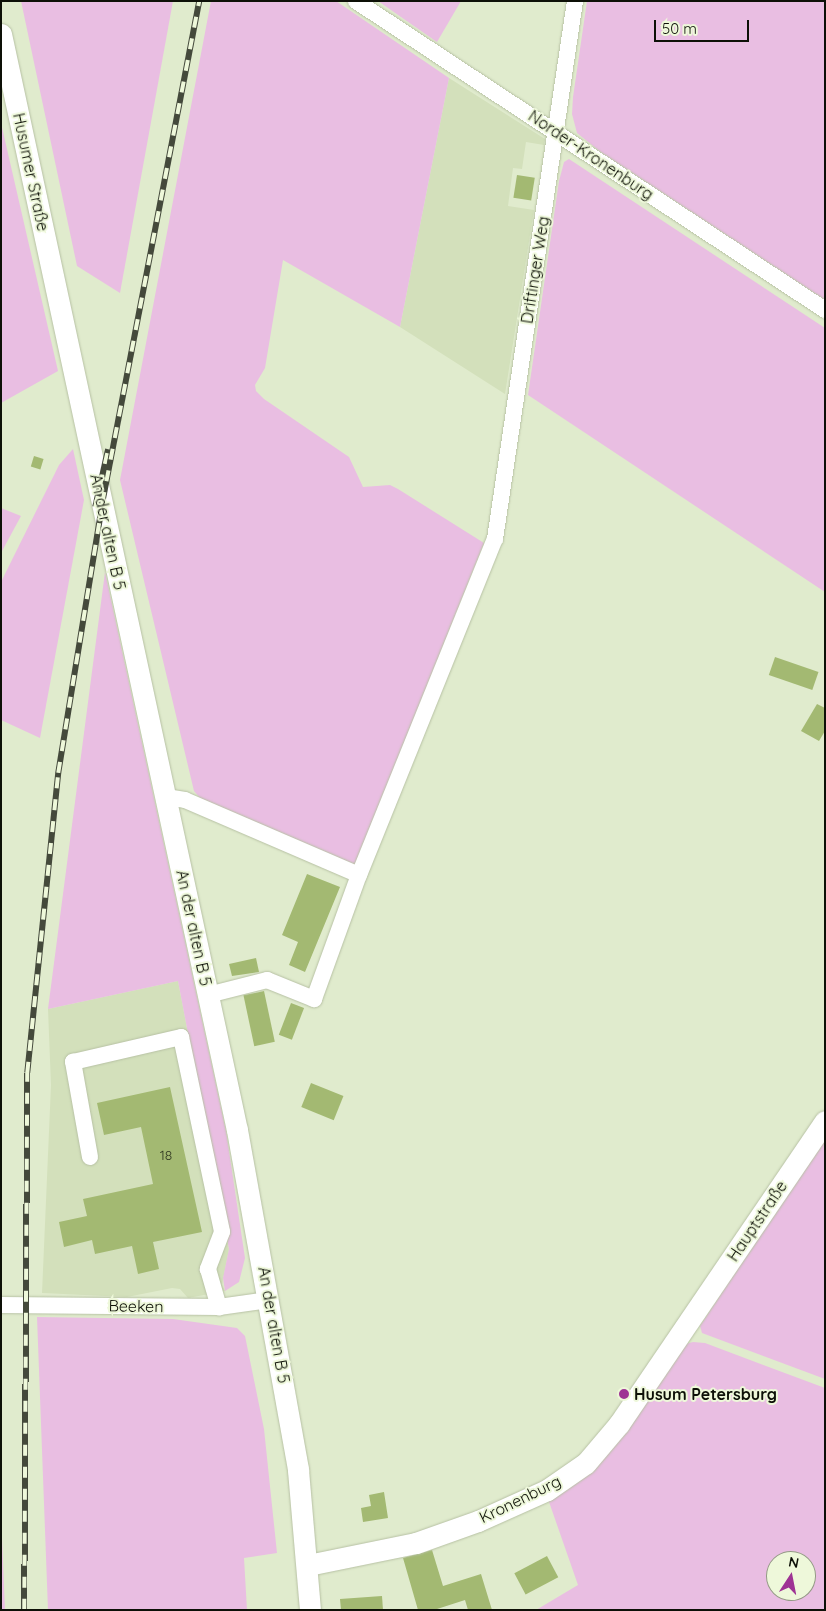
<!DOCTYPE html>
<meta charset="utf-8">
<style>
body{margin:0}
#map{position:relative;width:826px;height:1611px;overflow:hidden;background:#e0ebcd;font-family:Quicksand,sans-serif}
div>[style]{position:absolute}
[style*='--x']{left:calc(var(--x)*1px);top:calc(var(--y)*1px);width:calc(var(--w)*1px);rotate:calc(var(--a)*1deg)}
.built>*{inset:0;background:#d3e0bb}
.green>*{inset:0;background:#e9bee2}
.building>*{inset:0;background:#a3b972;transform-origin:0 0}
.roads{filter:drop-shadow(0 0 1px #b7c1a4) drop-shadow(0 0 1px #b7c1a4)}
.minor>*{height:16px;margin:-8px;padding:0 8px;transform-origin:8px;border-radius:8px;background:#fff}
.major>*{height:21px;margin:-10.5px;padding:0 10.5px;transform-origin:10.5px;border-radius:10.5px;background:#fff}
.rail>*{height:5.5px;margin-top:-2.75px;transform-origin:0;background:repeating-linear-gradient(90deg,#eef8da 0 11px,#44493b 0 22px);box-sizing:border-box;border-block:1px solid #44493b}
.dots>*{width:14px;height:14px;translate:-50% -50%;box-sizing:border-box;border:2px solid #eef8da;border-radius:50%}
span{translate:-50% -50%;white-space:nowrap;text-align:center;line-height:1.15;-webkit-text-stroke:4px #eef8da;paint-order:stroke}
.number-label{font-size:14px;color:#323a22}
.number-label span{-webkit-text-stroke-width:0}
.street-label{font-size:16px;color:#0d1007}
.poi-label{font-size:16px;color:#0d1007;font-weight:700}
.left{translate:0 -50%;text-align:left}
.frame{position:absolute;inset:0;border:2px solid #0d1007;pointer-events:none}
.north{position:absolute;left:766px;top:1551px;width:50px;height:50px;box-sizing:border-box;background:#eef8da;border:1px solid #949b86;border-radius:50%;rotate:11deg;font-size:14px;font-weight:700;line-height:20px;text-align:center;color:#0d1007}
.north::after{content:'';display:block;margin:auto;width:18px;height:22px;background:#9e3394;clip-path:polygon(50% 0,100% 100%,50% 72%,0 100%)}
.scale{position:absolute;left:654px;top:20px;width:95px;height:22px;box-sizing:border-box;border:2px solid #0d1007;border-top:0;padding-left:6px;font-size:15px;line-height:18px;white-space:nowrap;color:#0d1007;-webkit-text-stroke:4px #eef8da;paint-order:stroke}
</style>
<div id="map">
<div class="built">
<i style="clip-path:polygon(449px 78px,545px 139px,544px 145px,526px 142px,522px 169px,513px 168px,508px 206px,534px 210px,505px 394px,400px 327px)"></i>
<i style="clip-path:polygon(178px 981px,229px 1249px,222px 1285px,225px 1291px,188px 1298px,180px 1289px,172px 1288px,127px 1297px,42px 1293px,51px 1085px,48px 1009px)"></i>
</div>
<div class="green">
<i style="clip-path:polygon(21px 1px,173px 1px,120px 293px,77px 266px)"></i>
<i style="clip-path:polygon(211px 1px,336px 1px,449px 78px,400px 327px,283px 260px,265px 368px,255px 385px,256px 391px,264px 399px,349px 457px,363px 487px,390px 485px,398px 489px,484px 543px,355px 866px,200px 798px,194px 791px,120px 480px)"></i>
<i style="clip-path:polygon(378px 1px,461px 1px,437px 42px)"></i>
<i style="clip-path:polygon(587px 1px,825px 1px,825px 300px,602px 153px,577px 133px,572px 114px,573px 97px)"></i>
<i style="clip-path:polygon(1px 123px,58px 371px,1px 403px)"></i>
<i style="clip-path:polygon(569px 159px,825px 328px,825px 592px,528px 395px,559px 181px,564px 162px)"></i>
<i style="clip-path:polygon(73px 449px,84px 500px,40px 738px,1px 720px,1px 582px,59px 465px)"></i>
<i style="clip-path:polygon(1px 508px,21px 516px,1px 553px)"></i>
<i style="clip-path:polygon(105px 572px,226px 1131px,245px 1258px,239px 1282px,225px 1291px,223px 1278px,229px 1249px,178px 981px,48px 1009px)"></i>
<i style="clip-path:polygon(825px 1135px,825px 1379px,702px 1333px,700px 1326px)"></i>
<i style="clip-path:polygon(37px 1317px,173px 1319px,237px 1328px,245px 1336px,264px 1429px,277px 1553px,244px 1558px,247px 1610px,48px 1610px)"></i>
<i style="clip-path:polygon(evenodd,693px 1342px,705px 1343px,825px 1388px,825px 1610px,536px 1610px,578px 1585px,548px 1499px,682px 1345px,693px 1342px,776px 1561px,806px 1561px,806px 1591px,776px 1591px,776px 1561px)"></i>
<i style="clip-path:polygon(1px 1513px,5px 1610px,1px 1610px)"></i>
</div>
<div class="building">
<i style="left:517px;top:175px;width:18px;height:23px;rotate:9deg"></i>
<i style="left:34px;top:456px;width:10px;height:11px;rotate:17deg"></i>
<i style="left:775px;top:657px;width:46px;height:19px;rotate:19deg"></i>
<i style="clip-path:polygon(817px 704px,825px 708px,825px 731px,819px 741px,801px 731px)"></i>
<i style="clip-path:polygon(307px 874px,340px 887px,305px 972px,289px 965px,298px 942px,282px 935px)"></i>
<i style="clip-path:polygon(256px 958px,259px 972px,232px 976px,229px 964px)"></i>
<i style="left:264px;top:991px;width:52px;height:21px;rotate:78deg"></i>
<i style="left:291px;top:1003px;width:14px;height:34px;rotate:21deg"></i>
<i style="left:311px;top:1083px;width:35px;height:26px;rotate:22deg"></i>
<i style="clip-path:polygon(170px 1087px,202px 1232px,153px 1242px,159px 1269px,138px 1274px,132px 1246px,95px 1254px,92px 1240px,64px 1247px,59px 1222px,87px 1216px,83px 1199px,153px 1184px,141px 1127px,104px 1135px,97px 1103px)"></i>
<i style="clip-path:polygon(384px 1492px,388px 1518px,363px 1522px,361px 1508px,371px 1506px,369px 1495px)"></i>
<i style="clip-path:polygon(432px 1550px,443px 1586px,481px 1574px,492px 1610px,468px 1610px,465px 1600px,434px 1610px,418px 1610px,403px 1558px)"></i>
<i style="left:547px;top:1556px;width:24px;height:37px;rotate:62deg"></i>
<i style="clip-path:polygon(382px 1596px,383px 1610px,341px 1610px,340px 1599px)"></i>
</div>
<div class="roads">
<div class="minor">
<i style="--x:356;--y:1;--w:562;--a:33.38"></i>
<i style="--x:166;--y:797;--w:19;--a:9"></i>
<i style="--x:185;--y:800;--w:189;--a:23.3"></i>
<i style="--x:359;--y:875;--w:362;--a:-68"></i>
<i style="--x:495;--y:539;--w:544;--a:-81.54"></i>
<i style="--x:208;--y:995;--w:61;--a:-14.3"></i>
<i style="--x:267;--y:980;--w:51;--a:22"></i>
<i style="--x:314;--y:999;--w:132;--a:-70.1"></i>
<i style="--x:90;--y:1157;--w:97;--a:-100.1"></i>
<i style="--x:73;--y:1062;--w:111;--a:-13"></i>
<i style="--x:181;--y:1037;--w:199;--a:78.1"></i>
<i style="--x:222;--y:1232;--w:40;--a:111"></i>
<i style="--x:208;--y:1269;--w:40;--a:74"></i>
<i style="--x:1;--y:1305;--w:218;--a:0.5"></i>
<i style="--x:219;--y:1307;--w:50;--a:-8"></i>
</div>
<div class="major">
<i style="--x:1;--y:34;--w:1121;--a:77.85"></i>
<i style="--x:237;--y:1130;--w:345;--a:79.8"></i>
<i style="--x:298;--y:1470;--w:141;--a:85.1"></i>
<i style="--x:308;--y:1565;--w:110;--a:-11.5"></i>
<i style="--x:416;--y:1543;--w:66;--a:-19.5"></i>
<i style="--x:478;--y:1521;--w:76;--a:-24.2"></i>
<i style="--x:547;--y:1490;--w:47;--a:-34.7"></i>
<i style="--x:586;--y:1463;--w:51;--a:-49.8"></i>
<i style="--x:619;--y:1424;--w:366;--a:-55.8"></i>
</div>
</div>
<div class="rail">
<i style="--x:95;--y:507;--w:59;--a:-77.4"></i>
<i style="--x:24;--y:1610;--w:537;--a:-89.68"></i>
<i style="--x:27;--y:1073;--w:302;--a:-84.1"></i>
<i style="--x:58;--y:773;--w:274;--a:-80.7"></i>
<i style="--x:102;--y:503;--w:511;--a:-79.06"></i>
</div>
<div class="dots">
<i style="left:624px;top:1394px;background:#9e3394"></i>
</div>
<div class="number-label">
<span style="left:166px;top:1155px">18</span>
</div>
<div class="street-label">
<span style="left:591px;top:155px;rotate:34deg">Norder-Kronenburg</span>
<span style="left:31px;top:172px;rotate:78deg">Husumer Straße</span>
<span style="left:535px;top:270px;rotate:-81deg">Driftinger Weg</span>
<span style="left:108px;top:532px;rotate:78deg">An der alten B 5</span>
<span style="left:194px;top:928px;rotate:78deg">An der alten B 5</span>
<span style="left:757px;top:1221px;rotate:-56deg">Hauptstraße</span>
<span style="left:136px;top:1306px;rotate:1deg">Beeken</span>
<span style="left:274px;top:1325px;rotate:80deg">An der alten B 5</span>
<span style="left:520px;top:1499px;rotate:-26deg">Kronenburg</span>
</div>
<div class="poi-label">
<span class="left" style="left:634px;top:1394px">Husum Petersburg</span>
</div>
<div class="frame"></div>
<div class="north">N</div>
<div class="scale">50 m</div>
</div>
